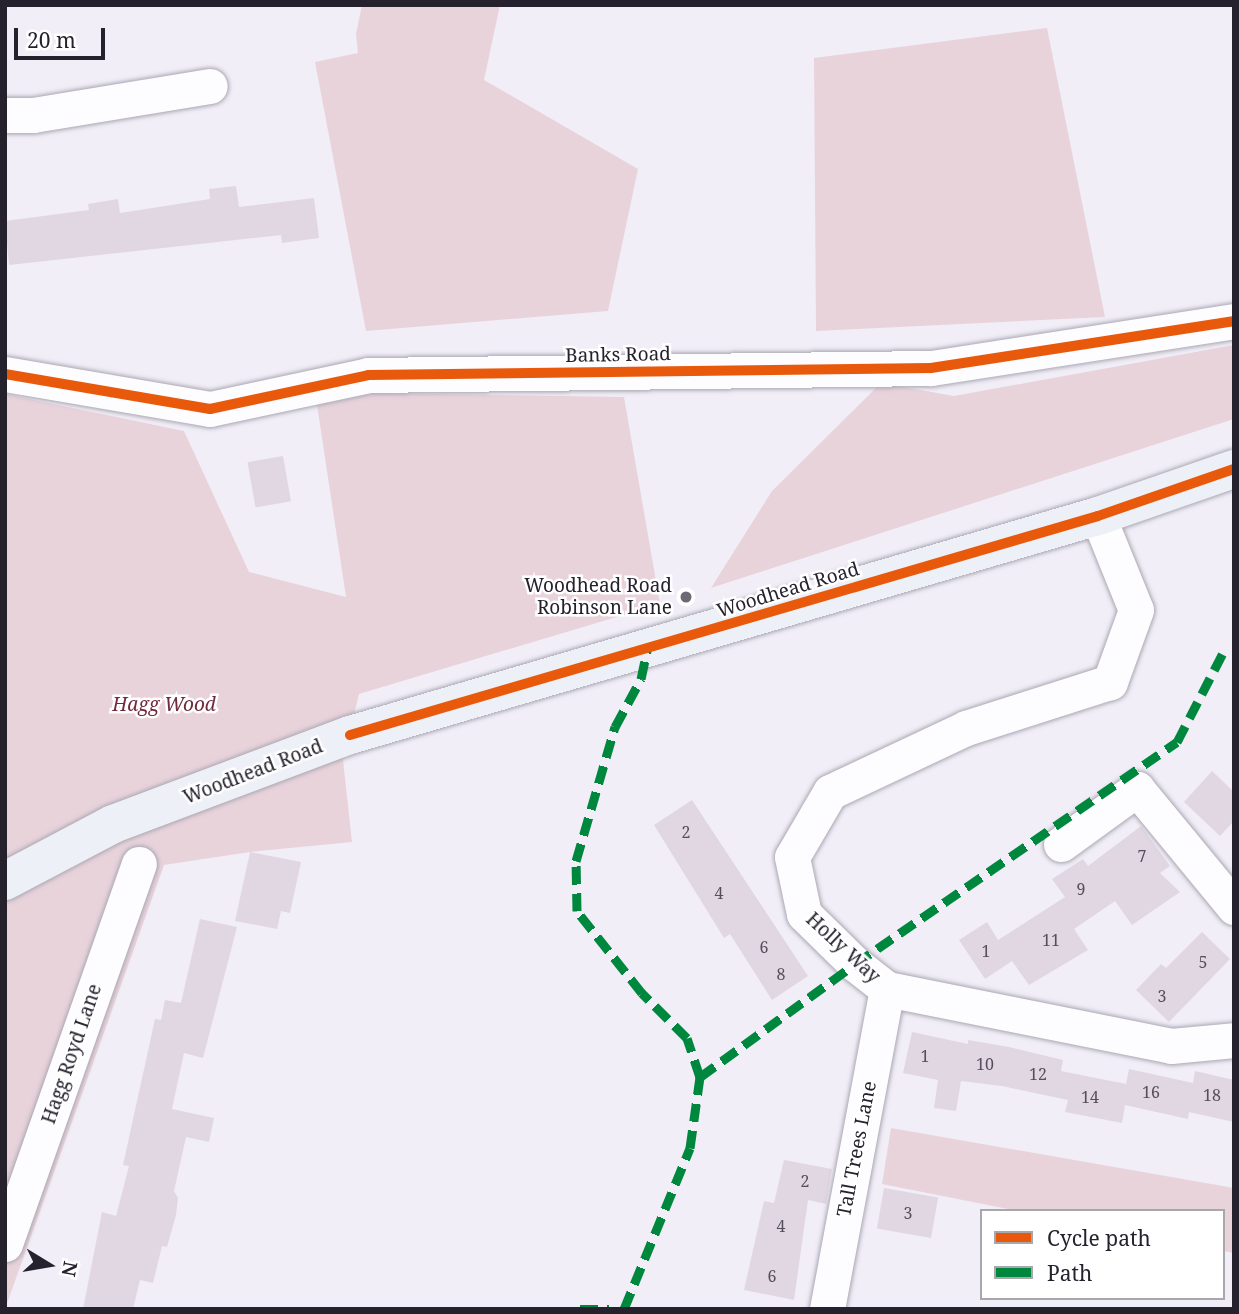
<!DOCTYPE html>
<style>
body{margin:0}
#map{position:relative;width:1239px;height:1314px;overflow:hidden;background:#f1eef8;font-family:"Noto Serif",serif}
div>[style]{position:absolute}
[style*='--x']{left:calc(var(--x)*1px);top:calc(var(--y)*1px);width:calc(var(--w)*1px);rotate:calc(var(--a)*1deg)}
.green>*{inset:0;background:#e9d3db}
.building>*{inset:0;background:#e1d7e3;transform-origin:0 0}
.roads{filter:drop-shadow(0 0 2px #aba8b2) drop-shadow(0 0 2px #aba8b2)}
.minor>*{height:35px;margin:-17.5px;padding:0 17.5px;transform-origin:17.5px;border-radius:17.5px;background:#fdfcfe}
.major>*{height:38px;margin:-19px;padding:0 19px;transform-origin:19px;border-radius:19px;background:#eef0f7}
.quiet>*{height:9px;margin-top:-4.5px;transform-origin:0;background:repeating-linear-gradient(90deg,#00873e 0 18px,transparent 0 27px)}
.cycleway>*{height:10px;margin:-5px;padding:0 5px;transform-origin:5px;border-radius:5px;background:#e8590c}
.dots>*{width:19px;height:19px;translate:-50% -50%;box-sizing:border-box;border:4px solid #fff;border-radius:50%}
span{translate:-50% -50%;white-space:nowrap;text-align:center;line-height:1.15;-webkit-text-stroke:5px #fff;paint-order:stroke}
.number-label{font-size:16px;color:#544f5a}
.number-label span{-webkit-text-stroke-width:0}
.street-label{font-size:19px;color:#25222d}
.poi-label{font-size:19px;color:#25222d}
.right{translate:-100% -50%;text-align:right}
.park-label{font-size:19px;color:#712a3c;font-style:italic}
.frame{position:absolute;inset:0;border:7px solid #25222d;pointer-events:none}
.legend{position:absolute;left:980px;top:1209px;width:245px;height:91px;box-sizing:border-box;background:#fff;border:2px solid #a8a7ab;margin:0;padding:9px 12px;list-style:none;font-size:21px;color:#25222d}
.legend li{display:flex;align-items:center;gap:14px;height:35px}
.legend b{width:35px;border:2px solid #a8a7ab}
.north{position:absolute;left:14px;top:1230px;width:70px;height:70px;-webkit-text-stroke:5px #fff;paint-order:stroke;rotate:101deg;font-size:19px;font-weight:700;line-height:28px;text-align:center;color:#25222d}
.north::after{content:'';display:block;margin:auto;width:24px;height:32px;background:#25222d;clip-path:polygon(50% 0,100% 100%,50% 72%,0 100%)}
.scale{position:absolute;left:14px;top:28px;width:91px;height:32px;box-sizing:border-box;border:4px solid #25222d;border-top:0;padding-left:9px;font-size:21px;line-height:24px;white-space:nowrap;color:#25222d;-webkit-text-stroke:5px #fff;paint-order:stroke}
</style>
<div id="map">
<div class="green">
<i style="clip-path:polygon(362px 5px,500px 5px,484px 80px,638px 169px,608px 311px,366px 331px,315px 62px,358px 53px,356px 34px)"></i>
<i style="clip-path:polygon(1047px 28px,1105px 317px,816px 331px,814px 58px)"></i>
<i style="clip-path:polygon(1234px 345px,1234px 419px,711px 588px,772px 491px,881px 383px,954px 396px)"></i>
<i style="clip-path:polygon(375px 393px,624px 397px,660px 604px,359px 694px,343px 760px,352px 842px,250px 852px,164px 865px,5px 1309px,5px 394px,184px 431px,249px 572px,346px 597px,317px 405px)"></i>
<i style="clip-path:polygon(891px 1128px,1234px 1188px,1234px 1253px,1223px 1251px,1223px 1211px,1018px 1211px,882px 1184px)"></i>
</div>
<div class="building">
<i style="clip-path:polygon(236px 186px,239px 207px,314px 198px,319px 238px,282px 243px,281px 235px,9px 265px,5px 221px,89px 210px,88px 204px,118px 199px,120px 213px,210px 199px,209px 189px)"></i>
<i style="left:283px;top:456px;width:46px;height:36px;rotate:80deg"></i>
<i style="clip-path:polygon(1212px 771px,1234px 792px,1234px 821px,1220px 836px,1184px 802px)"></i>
<i style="clip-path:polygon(692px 800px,808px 976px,772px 1000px,730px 934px,724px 938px,654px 825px)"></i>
<i style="clip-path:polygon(1141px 826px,1170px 866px,1160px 873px,1180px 892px,1132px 925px,1115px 901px,1074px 929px,1088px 950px,1029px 985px,1012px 961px,985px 979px,959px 940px,987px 922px,998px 940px,1065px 897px,1052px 879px,1083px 859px,1088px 866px)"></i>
<i style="clip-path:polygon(250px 852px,301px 862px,290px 913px,281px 911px,277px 929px,235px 921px)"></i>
<i style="clip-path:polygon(200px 919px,237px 927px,203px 1058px,184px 1053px,172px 1109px,214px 1118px,209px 1142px,186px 1137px,174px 1191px,178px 1198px,176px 1215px,167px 1247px,162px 1246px,153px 1283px,140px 1280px,133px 1309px,83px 1309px,102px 1212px,116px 1216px,129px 1166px,123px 1165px,155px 1019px,161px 1020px,165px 1000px,181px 1003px)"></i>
<i style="clip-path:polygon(1202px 932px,1230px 959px,1169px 1022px,1136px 990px,1161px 964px,1166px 968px)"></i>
<i style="clip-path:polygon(912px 1032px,968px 1044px,968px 1040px,1009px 1047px,1063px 1060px,1061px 1071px,1126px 1084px,1129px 1069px,1193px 1083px,1195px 1071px,1234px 1080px,1234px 1122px,1189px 1112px,1188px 1119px,1125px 1105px,1122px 1123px,1065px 1112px,1068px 1100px,1002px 1086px,961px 1081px,956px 1111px,934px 1108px,938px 1080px,903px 1073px)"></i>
<i style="clip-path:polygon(784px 1160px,832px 1169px,826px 1204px,808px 1200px,794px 1300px,744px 1290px,764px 1201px,774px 1203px)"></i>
<i style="left:884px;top:1188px;width:55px;height:41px;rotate:10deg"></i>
</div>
<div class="roads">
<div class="minor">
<i style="--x:5;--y:115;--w:28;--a:0"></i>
<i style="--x:33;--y:115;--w:179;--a:-9.3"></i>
<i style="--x:5;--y:374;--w:208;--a:9.7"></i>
<i style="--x:210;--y:409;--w:162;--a:-12.1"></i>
<i style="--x:368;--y:375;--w:563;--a:-0.71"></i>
<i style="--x:931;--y:368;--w:307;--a:-8.8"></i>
<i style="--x:1098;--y:516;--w:101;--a:68"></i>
<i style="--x:1136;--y:610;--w:77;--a:109.9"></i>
<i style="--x:1110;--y:682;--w:151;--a:162.3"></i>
<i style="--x:966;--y:728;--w:150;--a:154.8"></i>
<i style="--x:830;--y:792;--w:75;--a:120.3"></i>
<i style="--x:792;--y:857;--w:58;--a:78.1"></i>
<i style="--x:804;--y:914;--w:71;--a:44.4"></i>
<i style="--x:855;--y:964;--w:41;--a:38"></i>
<i style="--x:887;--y:989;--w:290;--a:11.3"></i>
<i style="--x:1171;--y:1046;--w:63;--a:-5.4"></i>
<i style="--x:1061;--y:844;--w:94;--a:-35.9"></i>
<i style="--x:1137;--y:789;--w:153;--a:50.6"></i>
<i style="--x:5;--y:1244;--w:403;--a:-70.6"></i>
<i style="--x:827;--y:1309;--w:326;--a:-79.4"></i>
</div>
<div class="major">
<i style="--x:5;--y:881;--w:122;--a:-27.8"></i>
<i style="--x:113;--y:824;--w:253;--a:-20.6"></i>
<i style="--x:350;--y:735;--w:779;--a:-16.32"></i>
<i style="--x:1098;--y:516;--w:144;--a:-19.1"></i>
</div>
</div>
<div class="quiet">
<i style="--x:700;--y:1077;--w:192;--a:-36.1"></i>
<i style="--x:855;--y:964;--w:391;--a:-34.6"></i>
<i style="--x:1177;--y:742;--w:107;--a:-62.7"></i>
<i style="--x:580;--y:1309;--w:29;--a:0"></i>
<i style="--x:624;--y:1309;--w:174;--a:-67.7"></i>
<i style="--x:690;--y:1148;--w:72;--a:-82"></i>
<i style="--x:700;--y:1077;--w:41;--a:-108.4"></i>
<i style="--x:687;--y:1038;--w:64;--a:-135"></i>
<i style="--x:642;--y:993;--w:105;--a:-128.4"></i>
<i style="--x:577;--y:911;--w:50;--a:-91.1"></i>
<i style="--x:576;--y:861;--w:140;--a:-73.8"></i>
<i style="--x:615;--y:727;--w:55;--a:-61.6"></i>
<i style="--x:641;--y:679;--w:30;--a:-78"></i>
</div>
<div class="cycleway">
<i style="--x:5;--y:374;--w:208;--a:9.7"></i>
<i style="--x:210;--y:409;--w:162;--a:-12.1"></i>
<i style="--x:368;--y:375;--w:563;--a:-0.71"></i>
<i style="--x:931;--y:368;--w:307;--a:-8.8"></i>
<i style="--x:350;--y:735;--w:779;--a:-16.32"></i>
<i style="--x:1098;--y:516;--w:144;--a:-19.1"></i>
</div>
<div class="dots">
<i style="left:686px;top:597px;background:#6c6974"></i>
</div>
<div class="number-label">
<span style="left:686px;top:832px">2</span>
<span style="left:1142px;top:856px">7</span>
<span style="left:1081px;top:889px">9</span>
<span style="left:719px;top:893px">4</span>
<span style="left:1051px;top:940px">11</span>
<span style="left:764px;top:947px">6</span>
<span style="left:986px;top:951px">1</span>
<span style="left:1203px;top:962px">5</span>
<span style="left:781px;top:974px">8</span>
<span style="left:1162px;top:996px">3</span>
<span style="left:925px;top:1056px">1</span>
<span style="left:985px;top:1064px">10</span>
<span style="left:1038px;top:1074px">12</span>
<span style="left:1151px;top:1092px">16</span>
<span style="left:1212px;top:1095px">18</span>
<span style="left:1090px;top:1097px">14</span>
<span style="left:805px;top:1181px">2</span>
<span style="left:908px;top:1213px">3</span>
<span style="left:781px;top:1226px">4</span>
<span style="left:772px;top:1276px">6</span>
</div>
<div class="street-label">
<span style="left:618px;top:355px;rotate:-1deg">Banks Road</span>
<span style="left:788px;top:590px;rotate:-17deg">Woodhead Road</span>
<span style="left:253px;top:772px;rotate:-21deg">Woodhead Road</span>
<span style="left:843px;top:948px;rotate:43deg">Holly Way</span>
<span style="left:72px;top:1054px;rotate:-71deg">Hagg Royd Lane</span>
<span style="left:857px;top:1149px;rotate:-79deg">Tall Trees Lane</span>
</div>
<div class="poi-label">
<span class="right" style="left:672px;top:597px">Woodhead Road<br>Robinson Lane</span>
</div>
<div class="park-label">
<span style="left:164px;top:705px">Hagg Wood</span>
</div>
<div class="frame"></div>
<ul class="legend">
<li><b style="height:9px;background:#e8590c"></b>Cycle path</li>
<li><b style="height:9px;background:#00873e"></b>Path</li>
</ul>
<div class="north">N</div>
<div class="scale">20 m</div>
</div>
